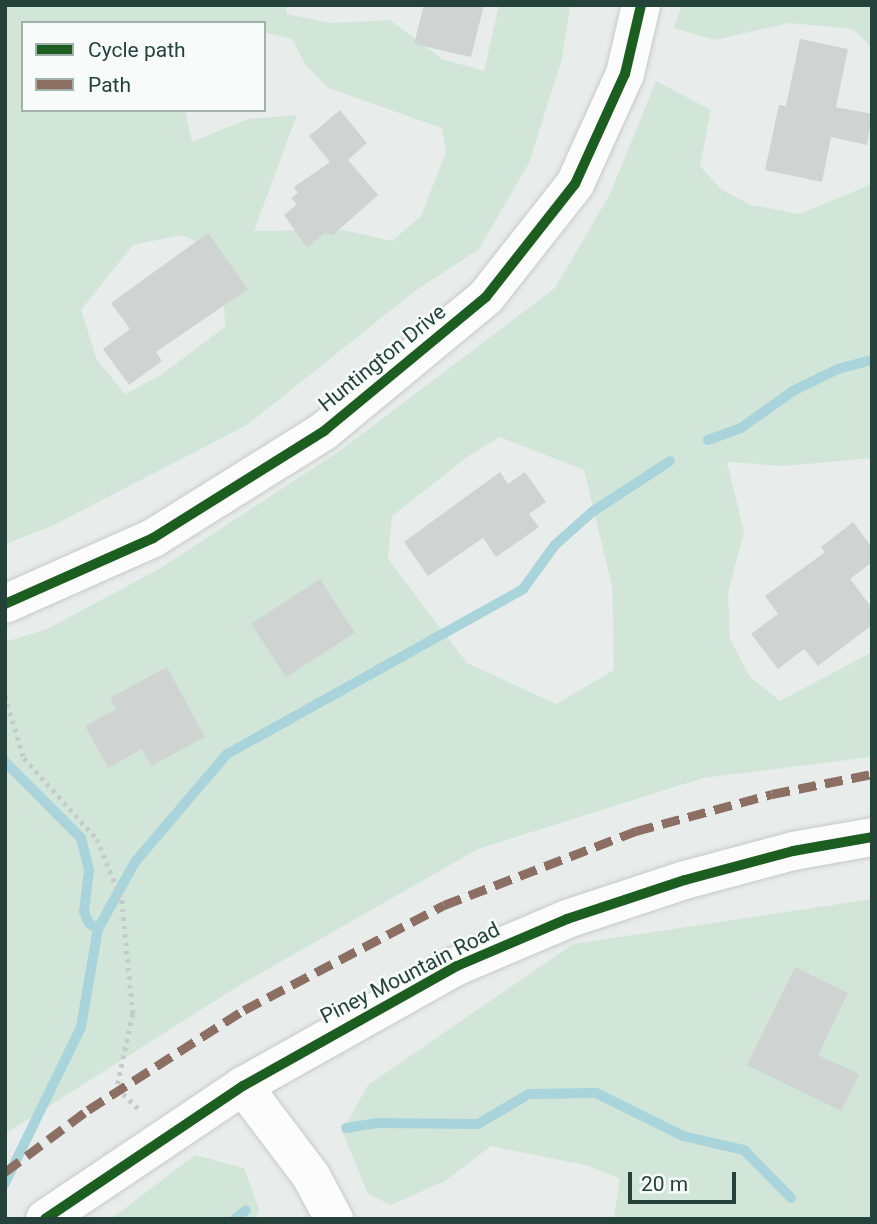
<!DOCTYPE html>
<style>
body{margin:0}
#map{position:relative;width:877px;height:1224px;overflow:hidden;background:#e8edeb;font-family:Roboto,sans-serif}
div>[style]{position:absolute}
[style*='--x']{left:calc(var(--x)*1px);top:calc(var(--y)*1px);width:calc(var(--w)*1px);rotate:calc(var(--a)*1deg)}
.green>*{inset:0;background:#d1e6d8}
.stream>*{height:10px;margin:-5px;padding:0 5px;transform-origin:5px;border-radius:5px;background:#a9d4db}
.building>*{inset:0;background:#cfd4d2;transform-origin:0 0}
.path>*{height:4.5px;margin-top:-2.25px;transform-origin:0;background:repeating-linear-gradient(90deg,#c3ccca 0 3.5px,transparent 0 8.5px)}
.roads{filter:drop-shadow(0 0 2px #c5cac8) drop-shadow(0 0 2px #c5cac8)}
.street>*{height:38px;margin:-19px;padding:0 19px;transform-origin:19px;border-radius:19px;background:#fcfcfc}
.secondary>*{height:38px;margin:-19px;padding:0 19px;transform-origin:19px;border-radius:19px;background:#fcfcfc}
.quiet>*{height:9px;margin-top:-4.5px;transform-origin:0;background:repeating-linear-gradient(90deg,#8d6e63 0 18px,transparent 0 27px)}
.cycleway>*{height:10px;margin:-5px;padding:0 5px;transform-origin:5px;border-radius:5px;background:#1b5e20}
span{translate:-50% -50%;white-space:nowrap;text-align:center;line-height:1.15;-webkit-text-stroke:5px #f7fbf9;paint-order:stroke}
.street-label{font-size:21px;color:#24423a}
.frame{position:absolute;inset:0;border:7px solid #24423a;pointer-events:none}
.legend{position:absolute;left:21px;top:21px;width:245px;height:91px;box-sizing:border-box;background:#f7fbf9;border:2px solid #a3b1ad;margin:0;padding:9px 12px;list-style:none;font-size:21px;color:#24423a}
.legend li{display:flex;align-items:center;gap:14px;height:35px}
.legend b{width:35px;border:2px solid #a3b1ad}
.scale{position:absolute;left:628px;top:1172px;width:108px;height:32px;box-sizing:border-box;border:4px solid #24423a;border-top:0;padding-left:9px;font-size:21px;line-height:24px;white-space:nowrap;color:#24423a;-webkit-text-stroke:5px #f7fbf9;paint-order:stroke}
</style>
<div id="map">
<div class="green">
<i style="clip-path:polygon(evenodd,5px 5px,286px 5px,287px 14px,331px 23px,390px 20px,442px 59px,484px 71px,499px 5px,570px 5px,562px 59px,529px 163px,479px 249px,415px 291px,247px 425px,52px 526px,5px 544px,5px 5px,23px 23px,264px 23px,264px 32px,292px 39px,305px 64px,328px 88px,442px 128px,446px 152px,421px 216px,392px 241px,343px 230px,254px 231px,297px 115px,248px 119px,192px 142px,185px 110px,23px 110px,23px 23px,5px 5px,182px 235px,222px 254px,225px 327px,161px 375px,125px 394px,97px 360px,81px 310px,133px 245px,182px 235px)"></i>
<i style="clip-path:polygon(682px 5px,872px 5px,872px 48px,853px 29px,789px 23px,715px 40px,674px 28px)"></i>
<i style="clip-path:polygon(evenodd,656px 81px,711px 110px,700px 166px,722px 190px,751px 205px,799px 214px,872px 184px,872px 458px,785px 466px,727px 462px,744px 532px,728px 592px,730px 639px,750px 677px,780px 701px,872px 652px,872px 757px,703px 778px,478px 849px,240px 985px,5px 1134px,5px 642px,47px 629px,159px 569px,341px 450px,555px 288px,610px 194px,656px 81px,500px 437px,584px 470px,612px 586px,614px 670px,556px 704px,467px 663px,388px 559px,392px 516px,470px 455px,500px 437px)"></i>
<i style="clip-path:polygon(872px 899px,872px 1219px,614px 1219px,620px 1179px,589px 1166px,491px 1146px,445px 1181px,391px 1205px,368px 1194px,342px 1131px,368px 1085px,573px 944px)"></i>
<i style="clip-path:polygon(195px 1155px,244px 1168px,259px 1209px,256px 1219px,111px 1219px)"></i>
</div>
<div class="stream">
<i style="--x:708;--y:440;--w:35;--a:-20"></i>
<i style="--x:741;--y:428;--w:64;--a:-35.4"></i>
<i style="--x:793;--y:391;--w:50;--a:-26.1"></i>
<i style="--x:838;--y:369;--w:35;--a:-15"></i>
<i style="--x:5;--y:762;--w:107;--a:45"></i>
<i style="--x:81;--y:838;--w:33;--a:76"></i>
<i style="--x:89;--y:870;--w:42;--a:96.8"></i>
<i style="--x:84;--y:912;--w:12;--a:66"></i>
<i style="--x:89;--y:923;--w:11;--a:34"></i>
<i style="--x:346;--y:1128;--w:31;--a:-9"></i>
<i style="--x:377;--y:1123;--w:101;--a:0.6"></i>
<i style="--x:478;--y:1124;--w:59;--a:-30.5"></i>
<i style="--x:529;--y:1094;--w:67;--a:-0.9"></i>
<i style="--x:596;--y:1093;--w:97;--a:26.3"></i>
<i style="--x:683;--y:1136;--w:63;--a:12.9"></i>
<i style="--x:744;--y:1150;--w:67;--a:45.6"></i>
<i style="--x:5;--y:1183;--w:174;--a:-64"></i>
<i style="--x:81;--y:1027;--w:99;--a:-80.2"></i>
<i style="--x:98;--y:929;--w:77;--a:-61.1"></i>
<i style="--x:135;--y:862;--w:142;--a:-49.6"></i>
<i style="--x:227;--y:754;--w:339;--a:-29.1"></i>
<i style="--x:523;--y:589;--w:54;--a:-54"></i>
<i style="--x:555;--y:545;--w:50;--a:-41.7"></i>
<i style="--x:592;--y:512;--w:93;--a:-33.2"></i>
<i style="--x:235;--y:1219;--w:14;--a:-39"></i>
</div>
<div class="building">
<i style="clip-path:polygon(424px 5px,484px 5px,471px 57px,414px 44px)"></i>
<i style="clip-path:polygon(800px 39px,848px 49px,836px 107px,872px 114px,867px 145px,831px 137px,822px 182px,765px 170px,779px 105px,786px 106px)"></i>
<i style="clip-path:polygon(340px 110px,367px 143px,348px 160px,378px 195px,333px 235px,324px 233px,307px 248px,284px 215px,297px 204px,291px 198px,298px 193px,294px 187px,330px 162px,309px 136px)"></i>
<i style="clip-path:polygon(208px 233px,248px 289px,156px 352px,162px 361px,129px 385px,103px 349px,130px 329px,111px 303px)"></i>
<i style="clip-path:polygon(500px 472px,508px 484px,525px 472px,546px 502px,529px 514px,539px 527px,496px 557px,483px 538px,428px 576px,404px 542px)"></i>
<i style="clip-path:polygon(853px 522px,872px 547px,872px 562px,850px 579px,872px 608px,872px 625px,818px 666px,804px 649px,778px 669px,751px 634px,778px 614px,765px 596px,825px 552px,821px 547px)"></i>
<i style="left:320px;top:579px;width:64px;height:82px;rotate:57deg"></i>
<i style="clip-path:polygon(167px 667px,205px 737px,151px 766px,142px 749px,108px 768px,85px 726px,116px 709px,110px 698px)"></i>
<i style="clip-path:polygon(795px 967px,848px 993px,818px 1055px,859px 1074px,841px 1111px,747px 1065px)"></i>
</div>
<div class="path">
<i style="--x:5;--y:696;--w:65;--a:73"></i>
<i style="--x:24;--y:758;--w:109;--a:48"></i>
<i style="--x:97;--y:839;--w:66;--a:67.7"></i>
<i style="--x:122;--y:900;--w:115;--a:84.5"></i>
<i style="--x:133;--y:1014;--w:76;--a:102.2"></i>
<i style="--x:117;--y:1088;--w:32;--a:44"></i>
</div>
<div class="roads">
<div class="street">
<i style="--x:5;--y:604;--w:162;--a:-24"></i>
<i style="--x:153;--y:538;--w:202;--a:-32"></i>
<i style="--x:324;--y:431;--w:210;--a:-39.6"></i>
<i style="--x:486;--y:297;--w:144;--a:-51.8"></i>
<i style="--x:575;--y:184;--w:121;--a:-65.6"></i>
<i style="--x:625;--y:74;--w:71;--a:-76.9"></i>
<i style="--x:243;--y:1086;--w:113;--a:52.9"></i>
<i style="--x:311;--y:1176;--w:49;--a:61.9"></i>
</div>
<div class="secondary">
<i style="--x:45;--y:1219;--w:239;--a:-33.9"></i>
<i style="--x:243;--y:1086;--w:245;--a:-29.3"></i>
<i style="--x:457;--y:966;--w:120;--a:-23.1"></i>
<i style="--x:567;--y:919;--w:124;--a:-18.3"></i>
<i style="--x:685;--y:880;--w:112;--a:-15"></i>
<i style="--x:793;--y:851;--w:80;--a:-10"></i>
</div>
</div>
<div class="quiet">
<i style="--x:5;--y:1172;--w:104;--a:-36.8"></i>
<i style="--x:88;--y:1110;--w:185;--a:-32.7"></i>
<i style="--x:244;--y:1010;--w:226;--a:-27.7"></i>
<i style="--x:444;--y:905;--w:206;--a:-21.1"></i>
<i style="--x:636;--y:831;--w:141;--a:-15.2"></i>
<i style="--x:772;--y:794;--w:102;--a:-11.3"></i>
</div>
<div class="cycleway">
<i style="--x:5;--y:604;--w:162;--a:-24"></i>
<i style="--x:153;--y:538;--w:202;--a:-32"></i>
<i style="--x:324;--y:431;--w:210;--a:-39.6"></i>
<i style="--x:486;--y:297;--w:144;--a:-51.8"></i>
<i style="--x:575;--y:184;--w:121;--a:-65.6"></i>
<i style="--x:625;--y:74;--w:71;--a:-76.9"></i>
<i style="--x:45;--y:1219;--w:239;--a:-33.9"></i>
<i style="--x:243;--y:1086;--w:245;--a:-29.3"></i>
<i style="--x:457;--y:966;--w:120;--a:-23.1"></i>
<i style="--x:567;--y:919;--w:124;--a:-18.3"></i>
<i style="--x:685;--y:880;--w:112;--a:-15"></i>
<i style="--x:793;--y:851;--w:80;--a:-10"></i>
</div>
<div class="street-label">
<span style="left:382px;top:358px;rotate:-39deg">Huntington Drive</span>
<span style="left:410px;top:973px;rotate:-27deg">Piney Mountain Road</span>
</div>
<div class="frame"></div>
<ul class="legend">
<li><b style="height:9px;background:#1b5e20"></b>Cycle path</li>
<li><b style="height:9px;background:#8d6e63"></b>Path</li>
</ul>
<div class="scale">20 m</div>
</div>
